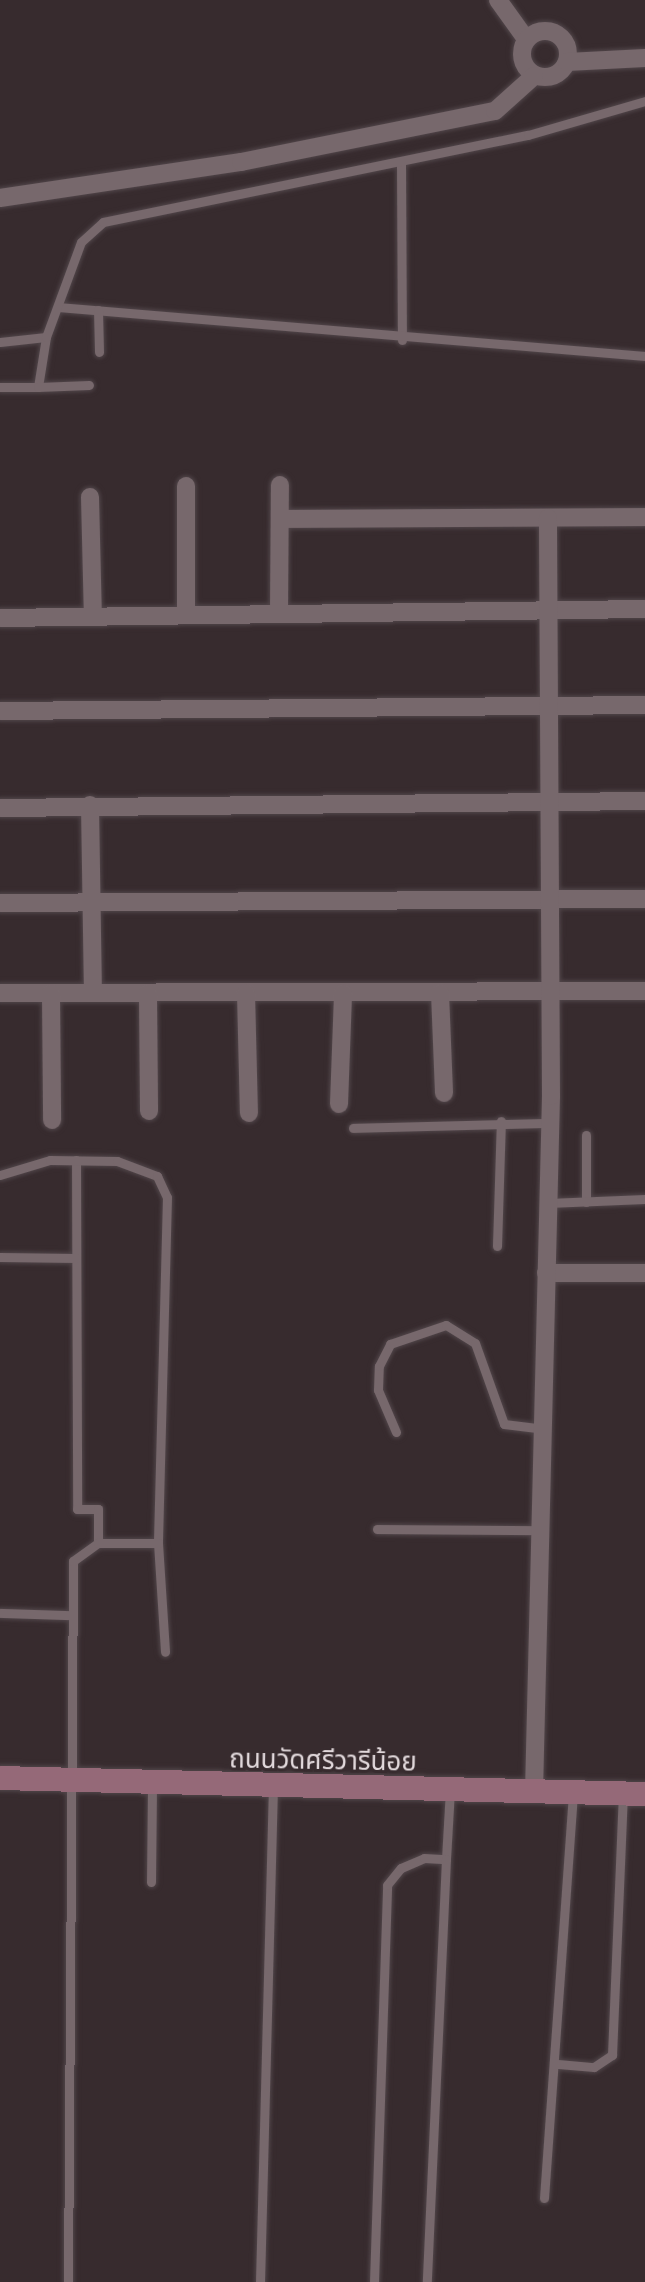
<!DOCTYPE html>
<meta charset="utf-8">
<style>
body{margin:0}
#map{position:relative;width:645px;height:2282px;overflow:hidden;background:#372b2e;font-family:Barlow,"Noto Sans Thai",sans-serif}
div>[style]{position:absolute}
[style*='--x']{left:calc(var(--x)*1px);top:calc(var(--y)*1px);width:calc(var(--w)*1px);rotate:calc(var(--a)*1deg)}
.roads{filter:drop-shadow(0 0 2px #51464a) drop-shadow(0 0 2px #51464a)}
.lane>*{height:9px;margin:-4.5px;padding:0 4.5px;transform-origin:4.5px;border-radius:4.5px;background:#77686c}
.street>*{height:18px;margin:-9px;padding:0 9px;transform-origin:9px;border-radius:9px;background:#77686c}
.street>.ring{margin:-9px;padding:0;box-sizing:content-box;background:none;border:18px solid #77686c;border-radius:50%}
.secondary>*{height:24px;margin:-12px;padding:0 12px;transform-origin:12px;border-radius:12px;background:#956978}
span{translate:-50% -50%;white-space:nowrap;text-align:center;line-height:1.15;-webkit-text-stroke:6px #372b2e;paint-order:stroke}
.street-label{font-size:26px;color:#e2d9dc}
</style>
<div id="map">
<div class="roads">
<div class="lane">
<i style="--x:401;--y:162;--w:178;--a:89.7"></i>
<i style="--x:58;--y:307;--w:589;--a:4.77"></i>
<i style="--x:98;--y:310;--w:42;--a:88.6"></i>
<i style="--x:0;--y:342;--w:46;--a:-6.2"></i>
<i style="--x:0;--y:387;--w:38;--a:0"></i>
<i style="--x:38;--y:387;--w:51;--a:-80.9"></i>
<i style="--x:46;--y:337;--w:101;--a:-69.8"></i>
<i style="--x:81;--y:242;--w:30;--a:-42"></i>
<i style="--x:103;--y:222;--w:434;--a:-11.6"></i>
<i style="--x:528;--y:135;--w:122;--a:-16.2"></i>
<i style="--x:38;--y:387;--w:51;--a:-2.2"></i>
<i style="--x:353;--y:1128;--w:197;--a:-1.5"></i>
<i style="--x:586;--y:1135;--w:67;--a:90"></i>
<i style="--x:76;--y:1160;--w:349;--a:89.8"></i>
<i style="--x:77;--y:1509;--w:21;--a:0"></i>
<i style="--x:98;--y:1509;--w:34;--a:90"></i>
<i style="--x:0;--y:1175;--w:52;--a:-16.7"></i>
<i style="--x:50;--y:1160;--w:67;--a:0.9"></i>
<i style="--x:117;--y:1161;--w:43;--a:20.6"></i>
<i style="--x:157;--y:1176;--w:23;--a:65"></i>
<i style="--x:167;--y:1197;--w:346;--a:91.5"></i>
<i style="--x:158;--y:1543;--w:109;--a:86.3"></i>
<i style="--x:548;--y:1203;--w:97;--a:-2.4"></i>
<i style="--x:497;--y:1246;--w:125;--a:-88.2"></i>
<i style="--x:0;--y:1257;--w:76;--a:0.8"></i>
<i style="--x:396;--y:1432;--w:46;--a:-113.2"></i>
<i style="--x:378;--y:1390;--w:24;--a:-88"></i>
<i style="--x:379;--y:1366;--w:25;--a:-63"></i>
<i style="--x:390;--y:1344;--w:59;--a:-18.7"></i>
<i style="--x:446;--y:1325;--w:34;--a:32"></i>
<i style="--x:475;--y:1343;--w:86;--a:70.3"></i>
<i style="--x:504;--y:1424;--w:39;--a:7"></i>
<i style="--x:377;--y:1529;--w:163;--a:0.4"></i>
<i style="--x:0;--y:1613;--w:68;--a:1.7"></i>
<i style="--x:446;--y:1859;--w:69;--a:-86.7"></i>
<i style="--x:151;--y:1882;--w:100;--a:-89.4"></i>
<i style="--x:558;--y:2064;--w:36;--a:5"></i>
<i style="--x:594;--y:2067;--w:22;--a:-34"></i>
<i style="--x:612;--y:2055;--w:261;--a:-87.6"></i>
<i style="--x:544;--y:2198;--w:404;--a:-85.9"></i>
<i style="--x:68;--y:2282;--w:721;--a:-89.6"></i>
<i style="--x:73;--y:1561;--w:31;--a:-36"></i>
<i style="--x:98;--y:1543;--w:60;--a:0"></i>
<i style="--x:260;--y:2282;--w:496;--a:-88.5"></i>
<i style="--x:374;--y:2282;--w:397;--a:-88.1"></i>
<i style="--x:387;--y:1885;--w:22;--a:-51"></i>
<i style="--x:401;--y:1868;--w:25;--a:-23"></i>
<i style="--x:424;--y:1858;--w:22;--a:3"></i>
<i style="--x:446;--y:1859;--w:423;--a:92.6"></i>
</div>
<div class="street">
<i style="--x:498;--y:0;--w:48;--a:54.3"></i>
<i class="ring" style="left:522px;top:31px;width:28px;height:28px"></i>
<i style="--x:567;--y:62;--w:78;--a:-2.9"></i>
<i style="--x:0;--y:198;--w:244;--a:-8.5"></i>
<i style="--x:241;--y:162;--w:259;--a:-11.4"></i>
<i style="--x:495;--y:111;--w:52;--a:-41.9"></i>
<i style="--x:186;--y:486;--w:129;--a:90"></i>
<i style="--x:90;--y:497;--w:120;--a:88.6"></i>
<i style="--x:280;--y:519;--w:365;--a:-0.3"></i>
<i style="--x:279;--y:614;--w:129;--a:-89.6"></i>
<i style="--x:0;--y:618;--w:645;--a:-0.8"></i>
<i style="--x:0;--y:711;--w:645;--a:-0.53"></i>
<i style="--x:90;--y:805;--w:188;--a:89.1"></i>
<i style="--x:0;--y:808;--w:645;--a:-0.62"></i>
<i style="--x:0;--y:903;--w:645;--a:-0.36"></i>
<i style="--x:0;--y:993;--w:645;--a:-0.18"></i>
<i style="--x:51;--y:993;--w:127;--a:89.5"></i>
<i style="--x:148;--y:993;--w:118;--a:89.5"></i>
<i style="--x:246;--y:993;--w:120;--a:88.6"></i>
<i style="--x:440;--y:993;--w:100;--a:87.7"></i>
<i style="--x:339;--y:1104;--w:111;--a:-87.9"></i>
<i style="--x:546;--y:1273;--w:99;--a:0"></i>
<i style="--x:534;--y:1792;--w:696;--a:-88.6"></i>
<i style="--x:551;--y:1096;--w:578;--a:-90.3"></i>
</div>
<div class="secondary">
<i style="--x:0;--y:1778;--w:645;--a:1.42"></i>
</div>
</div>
<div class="street-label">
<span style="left:323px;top:1759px;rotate:1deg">ถนนวัดศรีวารีน้อย</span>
</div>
</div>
